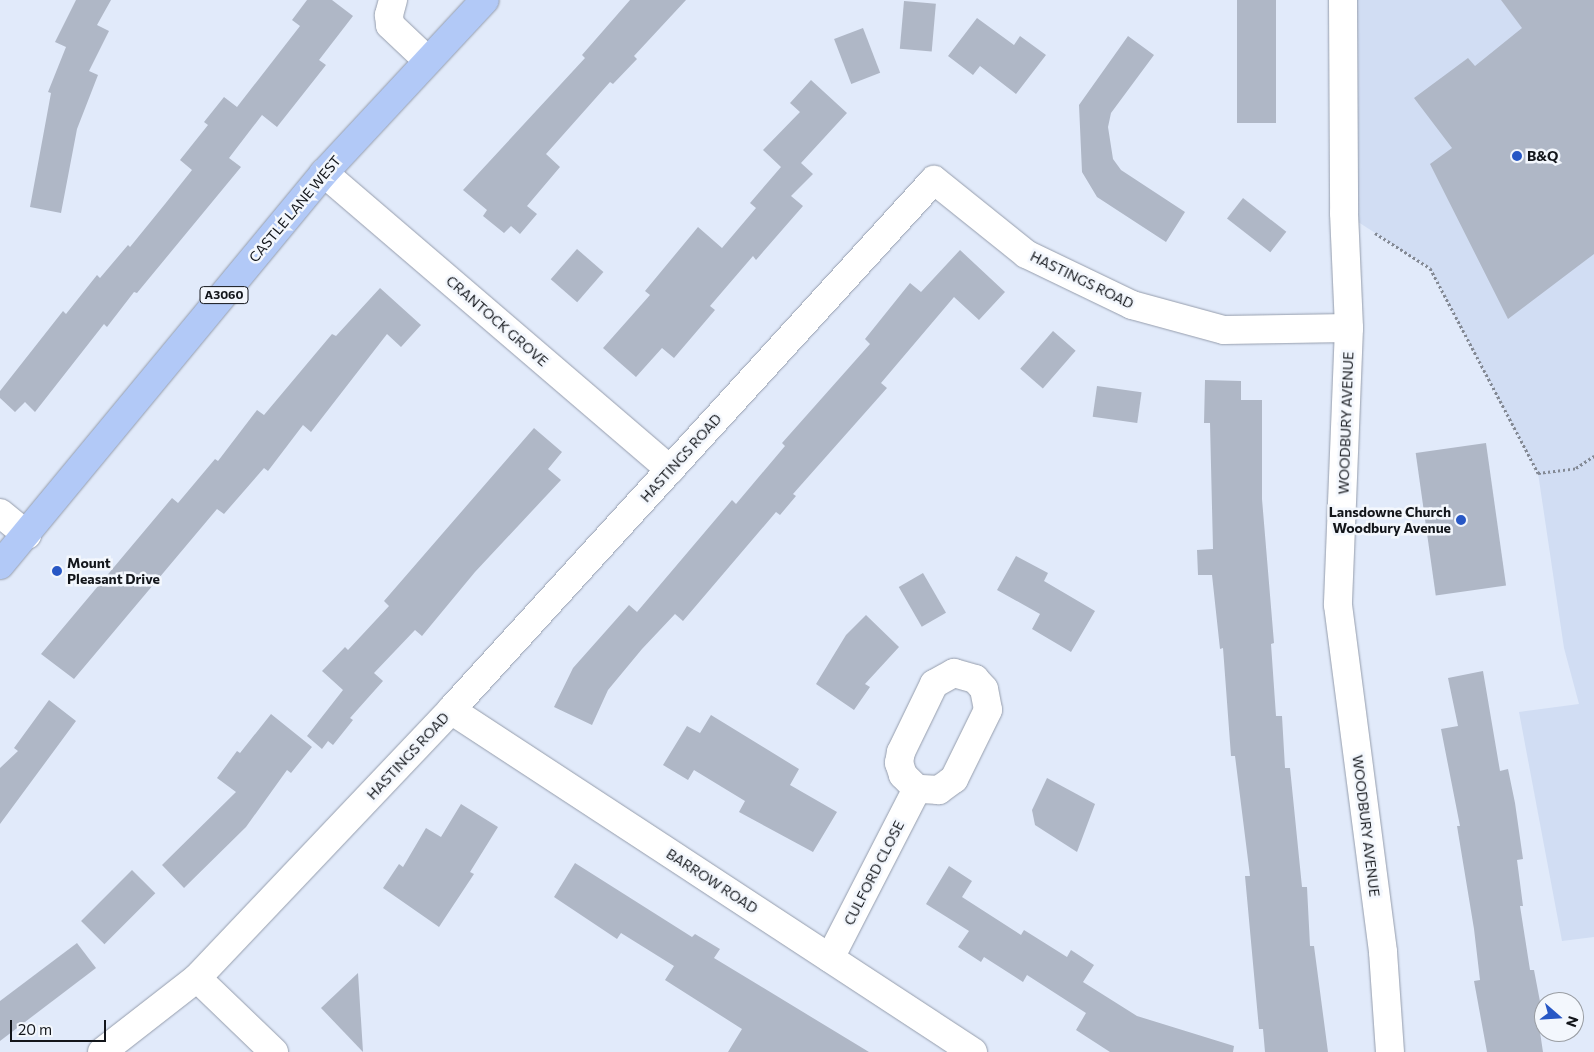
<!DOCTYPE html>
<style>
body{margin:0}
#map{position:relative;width:1594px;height:1052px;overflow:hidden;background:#e1eafa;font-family:Commissioner,sans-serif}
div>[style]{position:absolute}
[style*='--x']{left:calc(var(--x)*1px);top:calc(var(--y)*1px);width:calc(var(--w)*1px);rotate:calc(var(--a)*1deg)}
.built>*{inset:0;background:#d1ddf3}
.building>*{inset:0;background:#afb7c6;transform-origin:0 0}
.path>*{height:3px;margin-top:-1.5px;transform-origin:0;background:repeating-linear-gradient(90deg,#838994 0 2.5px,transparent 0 5px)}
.roads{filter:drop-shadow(0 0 1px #959dac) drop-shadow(0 0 1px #959dac)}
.minor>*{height:28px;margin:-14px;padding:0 14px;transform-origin:14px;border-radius:14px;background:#fff}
.major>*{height:28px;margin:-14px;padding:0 14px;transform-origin:14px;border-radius:14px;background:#b2c9f7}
.dots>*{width:14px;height:14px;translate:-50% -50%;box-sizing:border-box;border:2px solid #f3f7fd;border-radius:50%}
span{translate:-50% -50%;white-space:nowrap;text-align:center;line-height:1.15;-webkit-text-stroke:5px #f3f7fd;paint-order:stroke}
.shield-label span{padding:1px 4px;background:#f3f7fd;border:1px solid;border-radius:4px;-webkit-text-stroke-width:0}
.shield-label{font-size:12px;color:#13161b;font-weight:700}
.poi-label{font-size:14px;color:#13161b;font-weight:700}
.left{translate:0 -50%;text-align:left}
.right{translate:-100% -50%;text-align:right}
.street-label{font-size:14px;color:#13161b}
.north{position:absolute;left:1534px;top:992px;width:50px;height:50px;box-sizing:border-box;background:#f3f7fd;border:1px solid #999da3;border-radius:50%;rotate:109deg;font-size:14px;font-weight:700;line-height:20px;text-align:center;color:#13161b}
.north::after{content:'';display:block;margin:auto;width:18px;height:22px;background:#2757c5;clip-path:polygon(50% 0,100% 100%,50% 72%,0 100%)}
.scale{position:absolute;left:10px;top:1020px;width:96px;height:22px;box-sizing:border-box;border:2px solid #13161b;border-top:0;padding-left:6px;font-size:15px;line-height:18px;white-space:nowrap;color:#13161b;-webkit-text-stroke:4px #f3f7fd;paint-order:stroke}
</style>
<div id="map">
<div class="built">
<i style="clip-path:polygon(1339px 0,1594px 0,1594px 937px,1562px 941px,1519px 712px,1579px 704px,1564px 648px,1538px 473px,1430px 268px,1344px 213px)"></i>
</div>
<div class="building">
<i style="clip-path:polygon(76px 0,111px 0,97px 25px,109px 31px,89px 71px,98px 75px,77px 129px,61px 213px,30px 207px,51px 93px,48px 92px,66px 47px,55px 42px)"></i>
<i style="clip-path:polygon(307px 0,332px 0,353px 16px,319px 60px,326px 65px,277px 127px,262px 115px,229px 158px,241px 167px,137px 293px,134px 292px,107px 327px,104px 324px,35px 412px,25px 402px,15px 412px,0 398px,0 391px,63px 311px,66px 314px,97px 275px,100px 278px,128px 245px,130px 247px,165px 204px,192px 170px,180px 160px,208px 125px,204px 122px,224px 97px,237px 107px,300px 26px,292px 20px)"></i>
<i style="clip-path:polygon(630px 0,686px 0,634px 56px,637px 59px,613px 84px,610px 82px,546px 154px,560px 167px,527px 206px,537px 214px,520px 234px,511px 226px,504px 233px,483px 216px,487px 210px,463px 190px,585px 58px,582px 55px)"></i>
<i style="left:1237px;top:0;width:39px;height:123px"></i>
<i style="clip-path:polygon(1501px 0,1594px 0,1594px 254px,1508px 319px,1430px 164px,1452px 148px,1414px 98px,1468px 58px,1475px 66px,1522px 28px)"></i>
<i style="left:904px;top:1px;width:32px;height:48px;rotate:5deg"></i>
<i style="clip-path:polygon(977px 18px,1014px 45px,1020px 36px,1046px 55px,1016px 94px,980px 66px,973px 75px,948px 56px)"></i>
<i style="left:863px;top:28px;width:48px;height:31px;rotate:69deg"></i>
<i style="clip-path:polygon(1128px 36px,1154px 55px,1111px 113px,1108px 127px,1113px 159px,1121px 170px,1185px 212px,1166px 242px,1097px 197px,1082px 172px,1079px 105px)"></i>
<i style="clip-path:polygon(811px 80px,847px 113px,801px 163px,813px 174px,791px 196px,803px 206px,756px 260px,753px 256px,710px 306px,715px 310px,674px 358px,662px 348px,636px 377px,603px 348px,650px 295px,645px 291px,698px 227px,722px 248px,756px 208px,750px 203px,781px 167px,763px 150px,800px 112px,790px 103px)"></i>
<i style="left:1243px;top:198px;width:55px;height:26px;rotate:38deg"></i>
<i style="left:577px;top:249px;width:35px;height:40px;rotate:41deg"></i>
<i style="clip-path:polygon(960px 250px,1005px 292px,979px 320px,954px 297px,881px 383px,887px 388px,793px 494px,796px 496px,780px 515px,776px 512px,683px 621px,675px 614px,642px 649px,608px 690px,592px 725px,554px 707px,573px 668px,629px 605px,637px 612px,732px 500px,736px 504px,785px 446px,782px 443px,870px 344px,865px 339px,910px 283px,921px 292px)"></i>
<i style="clip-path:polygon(380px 288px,421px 325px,401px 347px,387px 334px,311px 432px,303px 425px,268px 471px,264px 468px,224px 514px,217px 509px,74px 679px,41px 654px,172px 498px,178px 503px,215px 459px,218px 461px,257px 410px,264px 415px,332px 334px,336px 336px)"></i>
<i style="left:1053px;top:331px;width:30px;height:50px;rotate:41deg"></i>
<i style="clip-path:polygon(1205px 380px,1241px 381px,1241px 400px,1262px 400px,1262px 499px,1274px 643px,1271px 644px,1276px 716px,1282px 716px,1285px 768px,1290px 768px,1302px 887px,1307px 887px,1310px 946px,1314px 946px,1328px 1052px,1265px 1052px,1263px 1029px,1259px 1029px,1245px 876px,1250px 876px,1235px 756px,1231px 756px,1223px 648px,1220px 649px,1212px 575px,1198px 575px,1197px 550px,1213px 549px,1210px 423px,1204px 423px)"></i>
<i style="left:1097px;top:386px;width:45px;height:31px;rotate:8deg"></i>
<i style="clip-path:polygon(534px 428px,562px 452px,548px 469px,561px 480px,475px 572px,422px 636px,415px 630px,374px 673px,383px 681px,350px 718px,353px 720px,333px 745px,328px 741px,322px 749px,307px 736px,343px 690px,322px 671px,345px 647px,348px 650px,389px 606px,384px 601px)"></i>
<i style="left:1486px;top:443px;width:144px;height:71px;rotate:82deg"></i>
<i style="clip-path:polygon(1016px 556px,1048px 573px,1044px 581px,1095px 611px,1071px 652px,1032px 629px,1040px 614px,997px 590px)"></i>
<i style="left:923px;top:573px;width:46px;height:28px;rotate:60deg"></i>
<i style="clip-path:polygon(866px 615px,899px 647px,865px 684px,870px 687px,854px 710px,816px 684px,846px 635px)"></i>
<i style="clip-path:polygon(1483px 671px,1500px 771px,1508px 769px,1515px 803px,1523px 859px,1517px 860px,1523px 906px,1520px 906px,1530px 970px,1534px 970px,1542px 1012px,1537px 1012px,1543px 1052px,1487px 1052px,1474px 981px,1480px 980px,1474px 929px,1457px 826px,1460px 826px,1441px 729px,1458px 726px,1448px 678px)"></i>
<i style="clip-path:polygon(49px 700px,76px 721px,0 824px,0 768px,18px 751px,14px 748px)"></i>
<i style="clip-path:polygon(271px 714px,312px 747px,291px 773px,287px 770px,246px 827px,184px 888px,162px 865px,236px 792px,217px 778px,237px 751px,240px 753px)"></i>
<i style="clip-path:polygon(711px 715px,799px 769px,790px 785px,837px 812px,813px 852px,739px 812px,745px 801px,694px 770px,688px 780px,663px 765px,687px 726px,700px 733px)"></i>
<i style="clip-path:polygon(1047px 778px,1095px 804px,1077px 852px,1035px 825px,1032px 810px)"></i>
<i style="clip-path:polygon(461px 804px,498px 827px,470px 872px,474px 874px,439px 927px,383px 888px,399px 864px,403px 867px,426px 828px,441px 837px)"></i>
<i style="clip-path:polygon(575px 863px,692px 937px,695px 934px,720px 949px,714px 958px,869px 1052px,728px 1052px,742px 1029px,665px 980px,674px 966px,621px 933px,617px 939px,554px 897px)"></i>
<i style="clip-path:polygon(949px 866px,972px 881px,962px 897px,1021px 935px,1024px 930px,1067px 957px,1071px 950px,1094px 965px,1083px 982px,1137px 1016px,1234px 1046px,1233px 1052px,1110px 1052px,1076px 1030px,1086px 1013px,1027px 975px,1023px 982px,984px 957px,981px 962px,958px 947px,969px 931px,926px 904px)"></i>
<i style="left:132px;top:870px;width:33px;height:72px;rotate:45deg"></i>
<i style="clip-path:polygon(77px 943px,96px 968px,0 1041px,0 1001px)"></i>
<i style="clip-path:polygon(358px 973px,363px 1052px,321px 1008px)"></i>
</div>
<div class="path">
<i style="--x:1375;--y:233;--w:65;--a:32.5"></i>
<i style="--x:1430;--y:268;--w:232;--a:62.2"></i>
<i style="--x:1538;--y:473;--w:38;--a:-7"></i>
<i style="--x:1576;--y:468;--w:22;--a:-34"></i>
</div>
<div class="roads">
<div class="minor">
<i style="--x:393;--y:0;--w:16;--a:105"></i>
<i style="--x:389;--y:15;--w:10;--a:84"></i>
<i style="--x:390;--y:25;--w:51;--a:43.4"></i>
<i style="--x:1343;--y:0;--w:213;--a:89.7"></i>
<i style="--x:1344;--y:213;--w:115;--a:87.5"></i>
<i style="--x:1349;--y:328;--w:277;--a:92.3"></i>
<i style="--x:1338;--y:605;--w:350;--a:82.6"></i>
<i style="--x:1383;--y:952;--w:100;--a:86"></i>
<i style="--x:324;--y:173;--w:456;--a:40.6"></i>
<i style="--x:0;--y:513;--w:35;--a:39"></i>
<i style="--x:954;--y:673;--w:22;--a:16"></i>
<i style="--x:975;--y:679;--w:13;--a:48"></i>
<i style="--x:984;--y:689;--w:21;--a:79"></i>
<i style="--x:988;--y:710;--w:77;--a:116.2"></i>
<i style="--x:954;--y:779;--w:19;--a:144"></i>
<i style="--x:939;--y:790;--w:22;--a:-177"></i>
<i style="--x:917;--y:789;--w:20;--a:-135"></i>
<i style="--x:903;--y:775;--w:13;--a:-108"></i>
<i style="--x:899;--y:763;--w:11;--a:-80"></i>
<i style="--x:901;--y:752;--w:76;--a:-64.1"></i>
<i style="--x:934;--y:684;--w:23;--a:-29"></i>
<i style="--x:451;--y:710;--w:624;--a:33.23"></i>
<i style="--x:830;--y:958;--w:190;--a:-62.8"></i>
<i style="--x:197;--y:978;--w:107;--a:43.9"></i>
<i style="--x:102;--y:1052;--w:120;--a:-37.9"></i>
<i style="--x:197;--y:978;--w:369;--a:-46.5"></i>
<i style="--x:451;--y:710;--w:717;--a:-47.66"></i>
<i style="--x:934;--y:180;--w:118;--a:38.8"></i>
<i style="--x:1026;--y:254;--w:118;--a:25.7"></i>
<i style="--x:1132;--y:305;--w:95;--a:15.2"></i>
<i style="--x:1224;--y:330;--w:125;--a:-0.9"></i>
</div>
<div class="major">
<i style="--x:0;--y:565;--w:509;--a:-50.43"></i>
<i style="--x:324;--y:173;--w:236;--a:-47.1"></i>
</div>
</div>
<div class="dots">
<i style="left:1517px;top:156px;background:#2757c5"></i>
<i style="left:1461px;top:520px;background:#2757c5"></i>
<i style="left:57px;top:571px;background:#2757c5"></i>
</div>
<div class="shield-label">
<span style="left:224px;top:295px">A3060</span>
</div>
<div class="poi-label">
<span class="left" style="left:1527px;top:156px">B&amp;Q</span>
<span class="right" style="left:1451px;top:520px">Lansdowne Church<br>Woodbury Avenue</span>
<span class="left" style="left:67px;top:571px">Mount<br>Pleasant Drive</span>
</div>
<div class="street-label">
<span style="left:295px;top:209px;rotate:-50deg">CASTLE LANE WEST</span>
<span style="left:1082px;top:280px;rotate:26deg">HASTINGS ROAD</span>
<span style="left:497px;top:321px;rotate:41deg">CRANTOCK GROVE</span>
<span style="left:1346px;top:423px;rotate:-88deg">WOODBURY AVENUE</span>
<span style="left:681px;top:458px;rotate:-48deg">HASTINGS ROAD</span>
<span style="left:408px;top:756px;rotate:-47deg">HASTINGS ROAD</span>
<span style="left:1366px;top:826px;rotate:83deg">WOODBURY AVENUE</span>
<span style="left:874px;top:873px;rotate:-63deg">CULFORD CLOSE</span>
<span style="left:712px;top:881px;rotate:33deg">BARROW ROAD</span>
</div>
<div class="north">N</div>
<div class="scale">20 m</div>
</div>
